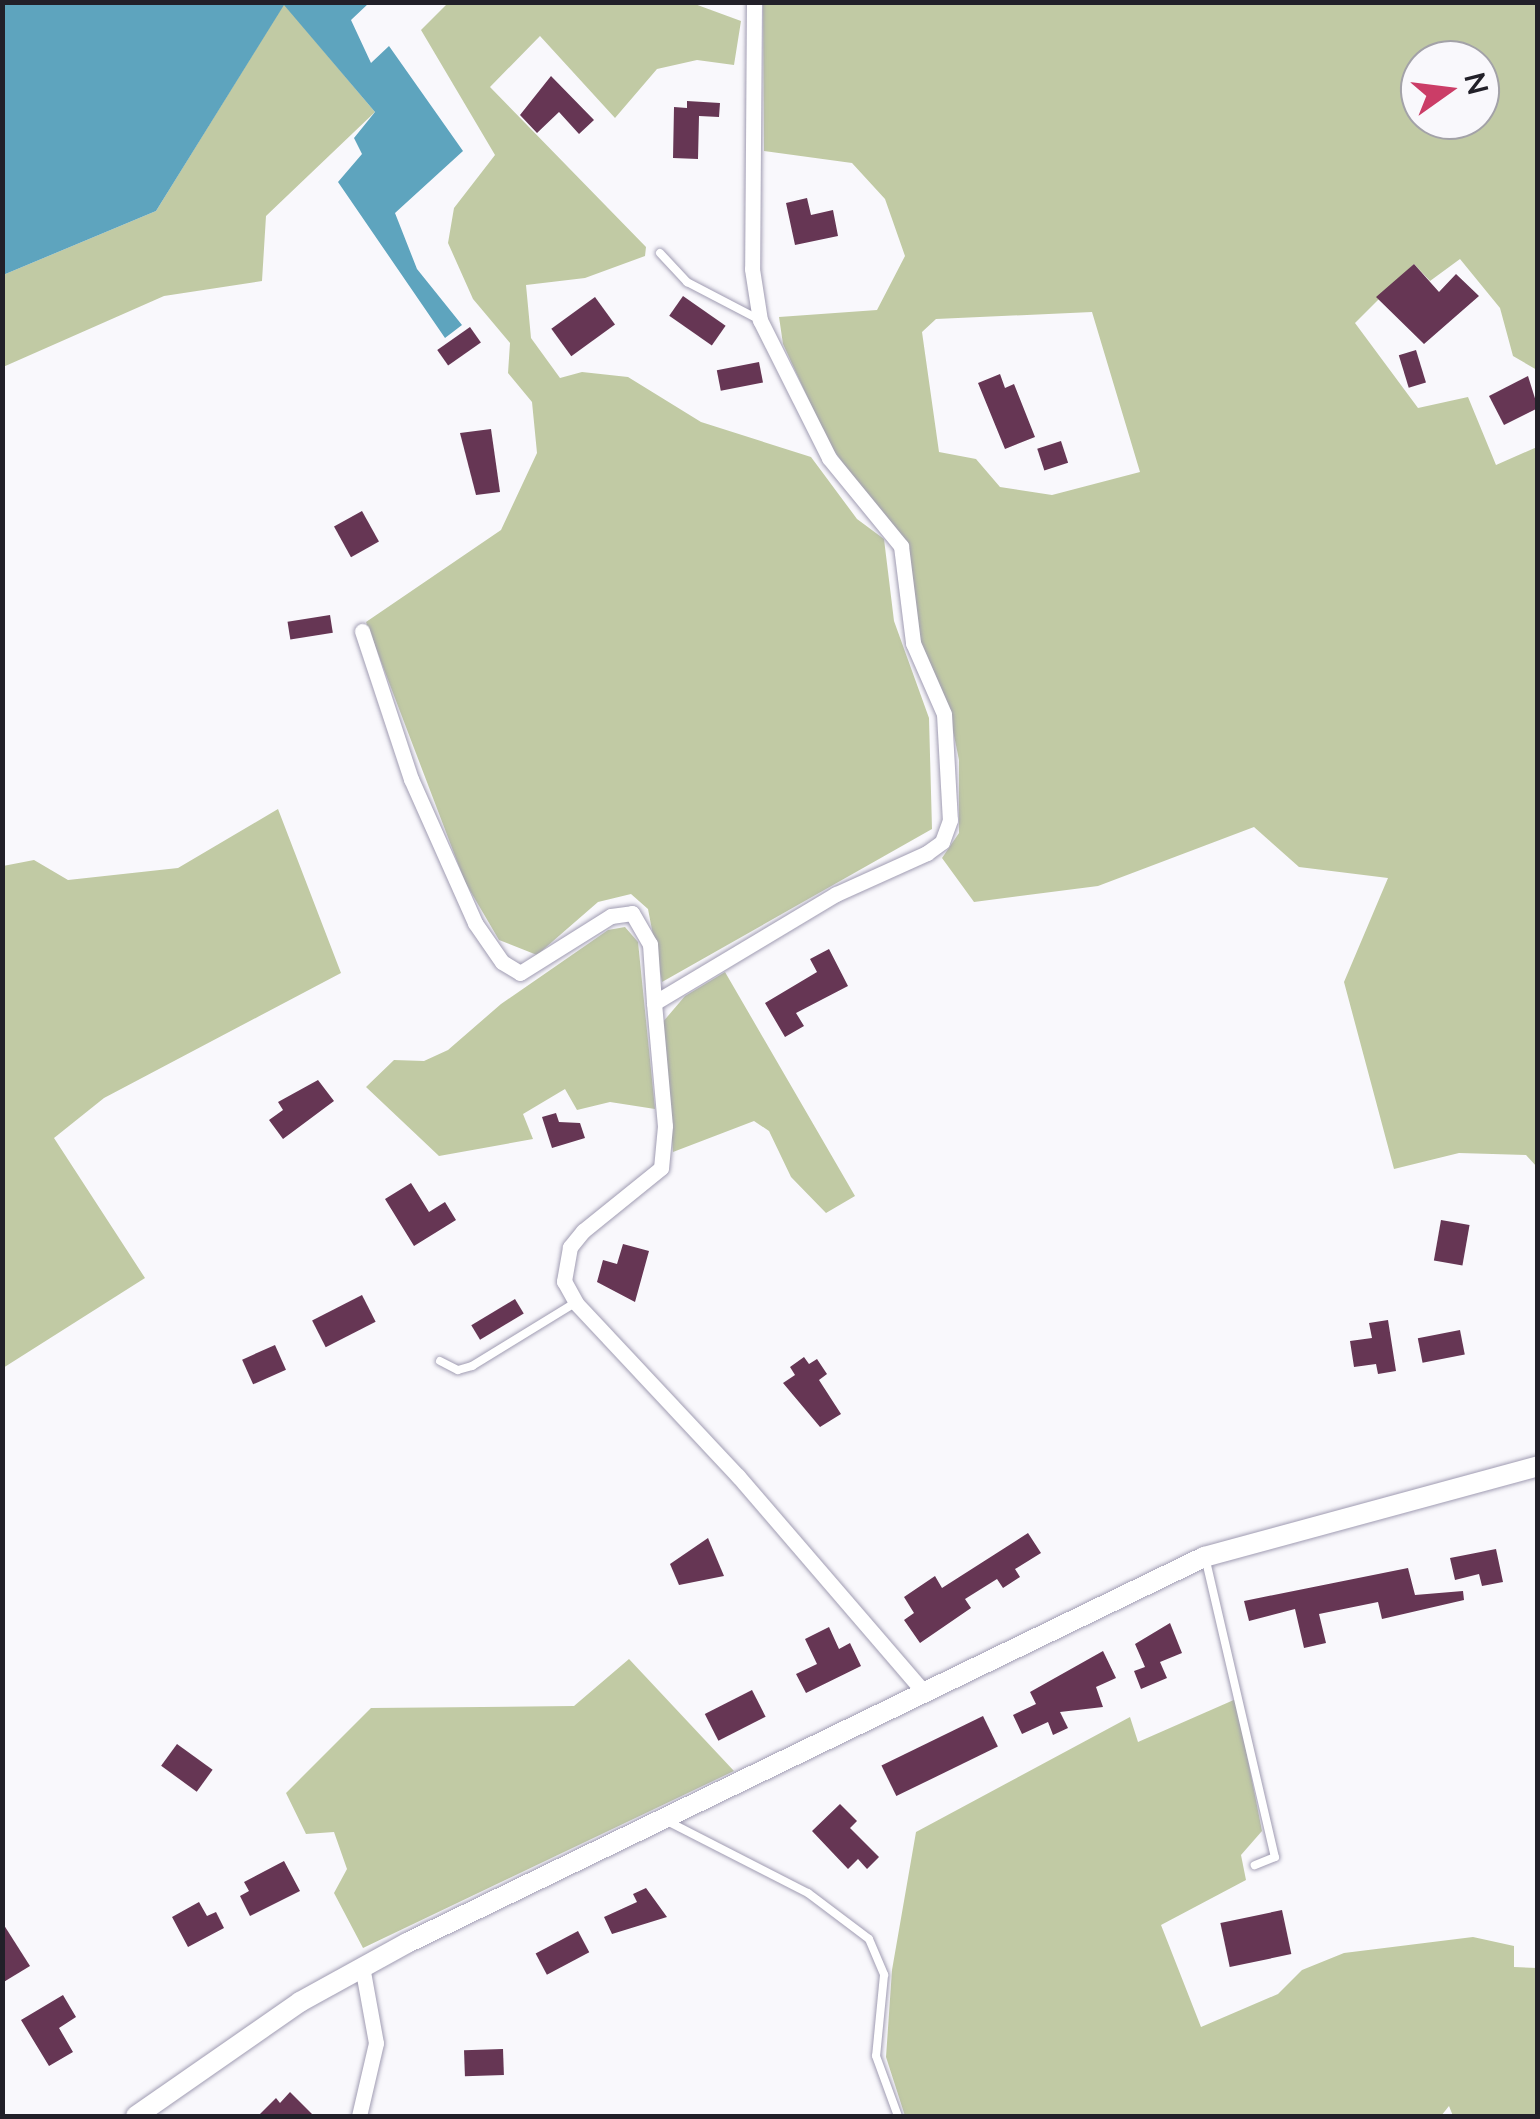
<!DOCTYPE html>
<style>
body{margin:0}
#map{position:relative;width:1540px;height:2119px;overflow:hidden;background:#f9f8fc;font-family:Lato,sans-serif}
div>[style]{position:absolute}
[style*='--x']{left:calc(var(--x)*1px);top:calc(var(--y)*1px);width:calc(var(--w)*1px);rotate:calc(var(--a)*1deg)}
.green>*{inset:0;background:#c1caa4}
.water>*{inset:0;background:#5ea4be}
.building>*{inset:0;background:#663654;transform-origin:0 0}
.roads{filter:drop-shadow(0 0 2px #a09cb2) drop-shadow(0 0 2px #a09cb2)}
.service>*{height:8px;margin:-4px;padding:0 4px;transform-origin:4px;border-radius:4px;background:#fff}
.minor>*{height:15px;margin:-7.5px;padding:0 7.5px;transform-origin:7.5px;border-radius:7.5px;background:#fff}
.tertiary>*{height:20px;margin:-10px;padding:0 10px;transform-origin:10px;border-radius:10px;background:#fff}
span{translate:-50% -50%;white-space:nowrap;text-align:center;line-height:1.15;-webkit-text-stroke:10px #f9f8fc;paint-order:stroke}
.frame{position:absolute;inset:0;border:5px solid #222029;pointer-events:none}
.north{position:absolute;left:1400px;top:40px;width:100px;height:100px;box-sizing:border-box;background:#f9f8fc;border:2px solid #a3a2a8;border-radius:50%;rotate:76deg;font-size:28px;font-weight:700;line-height:40px;text-align:center;color:#222029}
.north::after{content:'';display:block;margin:auto;width:35px;height:45px;background:#cb3d67;clip-path:polygon(50% 0,100% 100%,50% 72%,0 100%)}
</style>
<div id="map">
<div class="green">
<i style="clip-path:polygon(449px 2px,692px 3px,741px 21px,734px 65px,697px 60px,657px 69px,615px 118px,540px 36px,490px 87px,646px 247px,645px 256px,585px 278px,526px 285px,531px 338px,560px 378px,582px 372px,628px 377px,701px 422px,811px 457px,857px 519px,884px 539px,894px 621px,929px 718px,932px 829px,662px 982px,648px 909px,631px 894px,598px 902px,537px 955px,499px 940px,465px 882px,366px 622px,501px 530px,537px 453px,532px 402px,508px 373px,510px 343px,473px 299px,448px 243px,454px 208px,495px 155px,421px 30px)"></i>
<i style="clip-path:polygon(evenodd,763px 3px,1537px 3px,1537px 370px,1513px 356px,1500px 308px,1460px 259px,1430px 281px,1414px 264px,1355px 323px,1418px 408px,1468px 397px,1496px 465px,1537px 447px,1537px 1167px,1526px 1155px,1459px 1153px,1394px 1169px,1344px 982px,1388px 878px,1299px 867px,1254px 827px,1098px 886px,974px 902px,942px 858px,959px 833px,959px 760px,950px 716px,916px 632px,907px 550px,829px 444px,783px 344px,779px 317px,877px 310px,905px 256px,885px 199px,852px 163px,764px 151px,763px 3px,1420px 60px,1480px 60px,1480px 120px,1420px 120px,1420px 60px,763px 3px,1092px 312px,1140px 472px,1052px 495px,1000px 487px,976px 459px,939px 452px,922px 332px,936px 319px,1092px 312px)"></i>
<i style="clip-path:polygon(284px 4px,375px 112px,266px 216px,262px 281px,164px 296px,3px 367px,3px 275px,156px 211px)"></i>
<i style="clip-path:polygon(278px 809px,341px 973px,104px 1098px,54px 1138px,145px 1278px,3px 1368px,3px 866px,34px 860px,68px 880px,178px 868px)"></i>
<i style="clip-path:polygon(625px 927px,638px 942px,655px 1109px,610px 1102px,577px 1110px,565px 1089px,523px 1114px,533px 1139px,439px 1156px,366px 1087px,394px 1060px,424px 1061px,448px 1050px,501px 1004px,608px 930px)"></i>
<i style="clip-path:polygon(725px 972px,855px 1196px,826px 1213px,791px 1177px,769px 1131px,754px 1121px,673px 1152px,662px 1023px,685px 996px)"></i>
<i style="clip-path:polygon(629px 1659px,734px 1771px,363px 1948px,334px 1893px,347px 1869px,334px 1832px,306px 1834px,286px 1793px,371px 1708px,574px 1706px)"></i>
<i style="clip-path:polygon(1236px 1699px,1262px 1831px,1241px 1855px,1246px 1880px,1161px 1925px,1201px 2027px,1278px 1994px,1302px 1970px,1344px 1953px,1473px 1937px,1514px 1946px,1514px 1967px,1537px 1968px,1537px 2116px,1453px 2116px,1449px 2106px,1441px 2116px,905px 2116px,886px 2057px,892px 1970px,916px 1832px,1130px 1717px,1138px 1742px)"></i>
</div>
<div class="water">
<i style="clip-path:polygon(3px 2px,369px 3px,351px 20px,371px 63px,389px 46px,463px 151px,395px 213px,417px 269px,462px 325px,445px 338px,338px 182px,362px 154px,354px 138px,375px 112px,284px 5px,156px 211px,3px 275px)"></i>
</div>
<div class="building">
<i style="clip-path:polygon(551px 76px,594px 120px,579px 134px,559px 112px,537px 133px,520px 115px)"></i>
<i style="clip-path:polygon(687px 101px,720px 103px,719px 117px,699px 116px,698px 159px,673px 158px,674px 107px,687px 108px)"></i>
<i style="clip-path:polygon(807px 198px,811px 215px,833px 210px,838px 236px,795px 245px,786px 203px)"></i>
<i style="clip-path:polygon(1414px 264px,1439px 292px,1456px 274px,1479px 296px,1424px 344px,1376px 297px)"></i>
<i style="left:683px;top:296px;width:52px;height:24px;rotate:35deg"></i>
<i style="left:595px;top:297px;width:34px;height:54px;rotate:54deg"></i>
<i style="left:470px;top:327px;width:19px;height:40px;rotate:55deg"></i>
<i style="left:1416px;top:350px;width:34px;height:18px;rotate:73deg"></i>
<i style="left:759px;top:362px;width:21px;height:43px;rotate:79deg"></i>
<i style="clip-path:polygon(1000px 374px,1005px 388px,1014px 384px,1035px 437px,1005px 449px,978px 383px)"></i>
<i style="clip-path:polygon(1528px 376px,1538px 408px,1504px 425px,1489px 396px)"></i>
<i style="clip-path:polygon(491px 429px,500px 492px,476px 495px,460px 433px)"></i>
<i style="left:1061px;top:441px;width:23px;height:25px;rotate:72deg"></i>
<i style="left:362px;top:511px;width:35px;height:32px;rotate:61deg"></i>
<i style="left:330px;top:615px;width:18px;height:43px;rotate:81deg"></i>
<i style="clip-path:polygon(829px 949px,848px 986px,796px 1013px,804px 1026px,785px 1037px,765px 1003px,817px 972px,810px 959px)"></i>
<i style="clip-path:polygon(318px 1080px,334px 1101px,283px 1139px,269px 1120px,283px 1110px,278px 1102px)"></i>
<i style="clip-path:polygon(556px 1113px,559px 1122px,580px 1123px,585px 1138px,552px 1148px,542px 1117px)"></i>
<i style="clip-path:polygon(411px 1183px,429px 1212px,445px 1202px,456px 1220px,414px 1246px,385px 1199px)"></i>
<i style="left:1441px;top:1220px;width:29px;height:41px;rotate:10deg"></i>
<i style="clip-path:polygon(623px 1244px,649px 1251px,635px 1302px,597px 1282px,603px 1260px,617px 1264px)"></i>
<i style="left:362px;top:1295px;width:30px;height:56px;rotate:63deg"></i>
<i style="left:515px;top:1299px;width:17px;height:51px;rotate:59deg"></i>
<i style="clip-path:polygon(1388px 1320px,1396px 1371px,1378px 1374px,1376px 1364px,1354px 1367px,1350px 1341px,1372px 1338px,1369px 1323px)"></i>
<i style="left:1460px;top:1330px;width:25px;height:43px;rotate:79deg"></i>
<i style="left:275px;top:1345px;width:27px;height:36px;rotate:66deg"></i>
<i style="clip-path:polygon(804px 1357px,809px 1364px,817px 1359px,827px 1374px,819px 1380px,841px 1414px,820px 1427px,783px 1383px,795px 1375px,790px 1367px)"></i>
<i style="clip-path:polygon(1028px 1533px,1041px 1553px,1015px 1569px,1020px 1577px,1003px 1588px,997px 1579px,965px 1599px,971px 1608px,920px 1643px,904px 1620px,914px 1613px,904px 1597px,935px 1576px,942px 1588px)"></i>
<i style="clip-path:polygon(708px 1538px,724px 1576px,679px 1585px,670px 1564px)"></i>
<i style="clip-path:polygon(1496px 1549px,1503px 1582px,1482px 1586px,1479px 1574px,1455px 1580px,1450px 1558px)"></i>
<i style="clip-path:polygon(1408px 1568px,1415px 1595px,1463px 1591px,1464px 1600px,1382px 1619px,1378px 1602px,1319px 1614px,1326px 1643px,1304px 1648px,1295px 1609px,1249px 1621px,1244px 1601px)"></i>
<i style="clip-path:polygon(1170px 1623px,1182px 1653px,1160px 1662px,1167px 1678px,1141px 1689px,1134px 1671px,1145px 1667px,1135px 1644px)"></i>
<i style="clip-path:polygon(829px 1627px,839px 1649px,850px 1643px,861px 1666px,806px 1693px,796px 1674px,817px 1664px,805px 1639px)"></i>
<i style="clip-path:polygon(1103px 1651px,1116px 1678px,1096px 1687px,1103px 1707px,1060px 1712px,1068px 1728px,1053px 1735px,1048px 1722px,1022px 1734px,1013px 1715px,1036px 1704px,1030px 1692px)"></i>
<i style="left:752px;top:1690px;width:30px;height:53px;rotate:63deg"></i>
<i style="left:983px;top:1716px;width:34px;height:113px;rotate:64deg"></i>
<i style="left:177px;top:1744px;width:44px;height:27px;rotate:36deg"></i>
<i style="clip-path:polygon(840px 1804px,857px 1821px,850px 1828px,879px 1857px,867px 1869px,858px 1859px,848px 1869px,812px 1831px)"></i>
<i style="clip-path:polygon(284px 1861px,300px 1891px,250px 1916px,240px 1896px,249px 1891px,244px 1882px)"></i>
<i style="clip-path:polygon(646px 1888px,667px 1917px,612px 1934px,604px 1917px,637px 1902px,633px 1894px)"></i>
<i style="clip-path:polygon(199px 1902px,207px 1916px,216px 1912px,224px 1928px,188px 1947px,172px 1917px)"></i>
<i style="left:1282px;top:1910px;width:45px;height:63px;rotate:78deg"></i>
<i style="clip-path:polygon(2px 1922px,30px 1966px,2px 1983px)"></i>
<i style="left:578px;top:1931px;width:24px;height:48px;rotate:62deg"></i>
<i style="clip-path:polygon(63px 1995px,76px 2017px,59px 2028px,73px 2052px,49px 2066px,21px 2020px)"></i>
<i style="left:503px;top:2049px;width:26px;height:39px;rotate:88deg"></i>
<i style="clip-path:polygon(290px 2092px,314px 2116px,258px 2116px,276px 2098px,280px 2103px)"></i>
</div>
<div class="roads">
<div class="service">
<i style="--x:660;--y:253;--w:40;--a:47"></i>
<i style="--x:687;--y:282;--w:80;--a:27.5"></i>
<i style="--x:440;--y:1361;--w:20;--a:27"></i>
<i style="--x:458;--y:1370;--w:15;--a:-16"></i>
<i style="--x:472;--y:1366;--w:121;--a:-31.5"></i>
<i style="--x:1206;--y:1561;--w:304;--a:76.9"></i>
<i style="--x:1275;--y:1857;--w:22;--a:158"></i>
<i style="--x:667;--y:1821;--w:158;--a:27.1"></i>
<i style="--x:808;--y:1893;--w:76;--a:37"></i>
<i style="--x:869;--y:1939;--w:39;--a:67"></i>
<i style="--x:884;--y:1975;--w:81;--a:95.6"></i>
<i style="--x:876;--y:2056;--w:64;--a:69.9"></i>
</div>
<div class="minor">
<i style="--x:754;--y:2;--w:267;--a:90.4"></i>
<i style="--x:752;--y:269;--w:52;--a:81.1"></i>
<i style="--x:760;--y:320;--w:154;--a:63.4"></i>
<i style="--x:829;--y:458;--w:114;--a:50.7"></i>
<i style="--x:901;--y:546;--w:98;--a:82.9"></i>
<i style="--x:913;--y:643;--w:77;--a:66.4"></i>
<i style="--x:944;--y:714;--w:106;--a:86.8"></i>
<i style="--x:950;--y:820;--w:23;--a:110"></i>
<i style="--x:942;--y:842;--w:19;--a:144"></i>
<i style="--x:927;--y:853;--w:100;--a:155.7"></i>
<i style="--x:836;--y:894;--w:212;--a:149.1"></i>
<i style="--x:654;--y:1003;--w:123;--a:84.9"></i>
<i style="--x:665;--y:1126;--w:42;--a:95.4"></i>
<i style="--x:661;--y:1168;--w:100;--a:141.1"></i>
<i style="--x:583;--y:1231;--w:21;--a:129"></i>
<i style="--x:570;--y:1247;--w:35;--a:100"></i>
<i style="--x:564;--y:1281;--w:25;--a:61"></i>
<i style="--x:576;--y:1303;--w:237;--a:46.9"></i>
<i style="--x:738;--y:1476;--w:284;--a:49.3"></i>
<i style="--x:362;--y:631;--w:156;--a:71.7"></i>
<i style="--x:411;--y:779;--w:158;--a:66"></i>
<i style="--x:475;--y:923;--w:47;--a:55.3"></i>
<i style="--x:502;--y:962;--w:21;--a:31"></i>
<i style="--x:520;--y:973;--w:107;--a:-32.1"></i>
<i style="--x:611;--y:916;--w:21;--a:-8"></i>
<i style="--x:632;--y:913;--w:36;--a:60"></i>
<i style="--x:650;--y:944;--w:59;--a:86.1"></i>
<i style="--x:359;--y:2116;--w:75;--a:-76.9"></i>
<i style="--x:376;--y:2043;--w:78;--a:-100.3"></i>
</div>
<div class="tertiary">
<i style="--x:136;--y:2116;--w:200;--a:-34.8"></i>
<i style="--x:300;--y:2002;--w:122;--a:-28.9"></i>
<i style="--x:407;--y:1943;--w:886;--a:-25.84"></i>
<i style="--x:1204;--y:1557;--w:346;--a:-15.2"></i>
</div>
</div>
<div class="frame"></div>
<div class="north">N</div>
</div>
